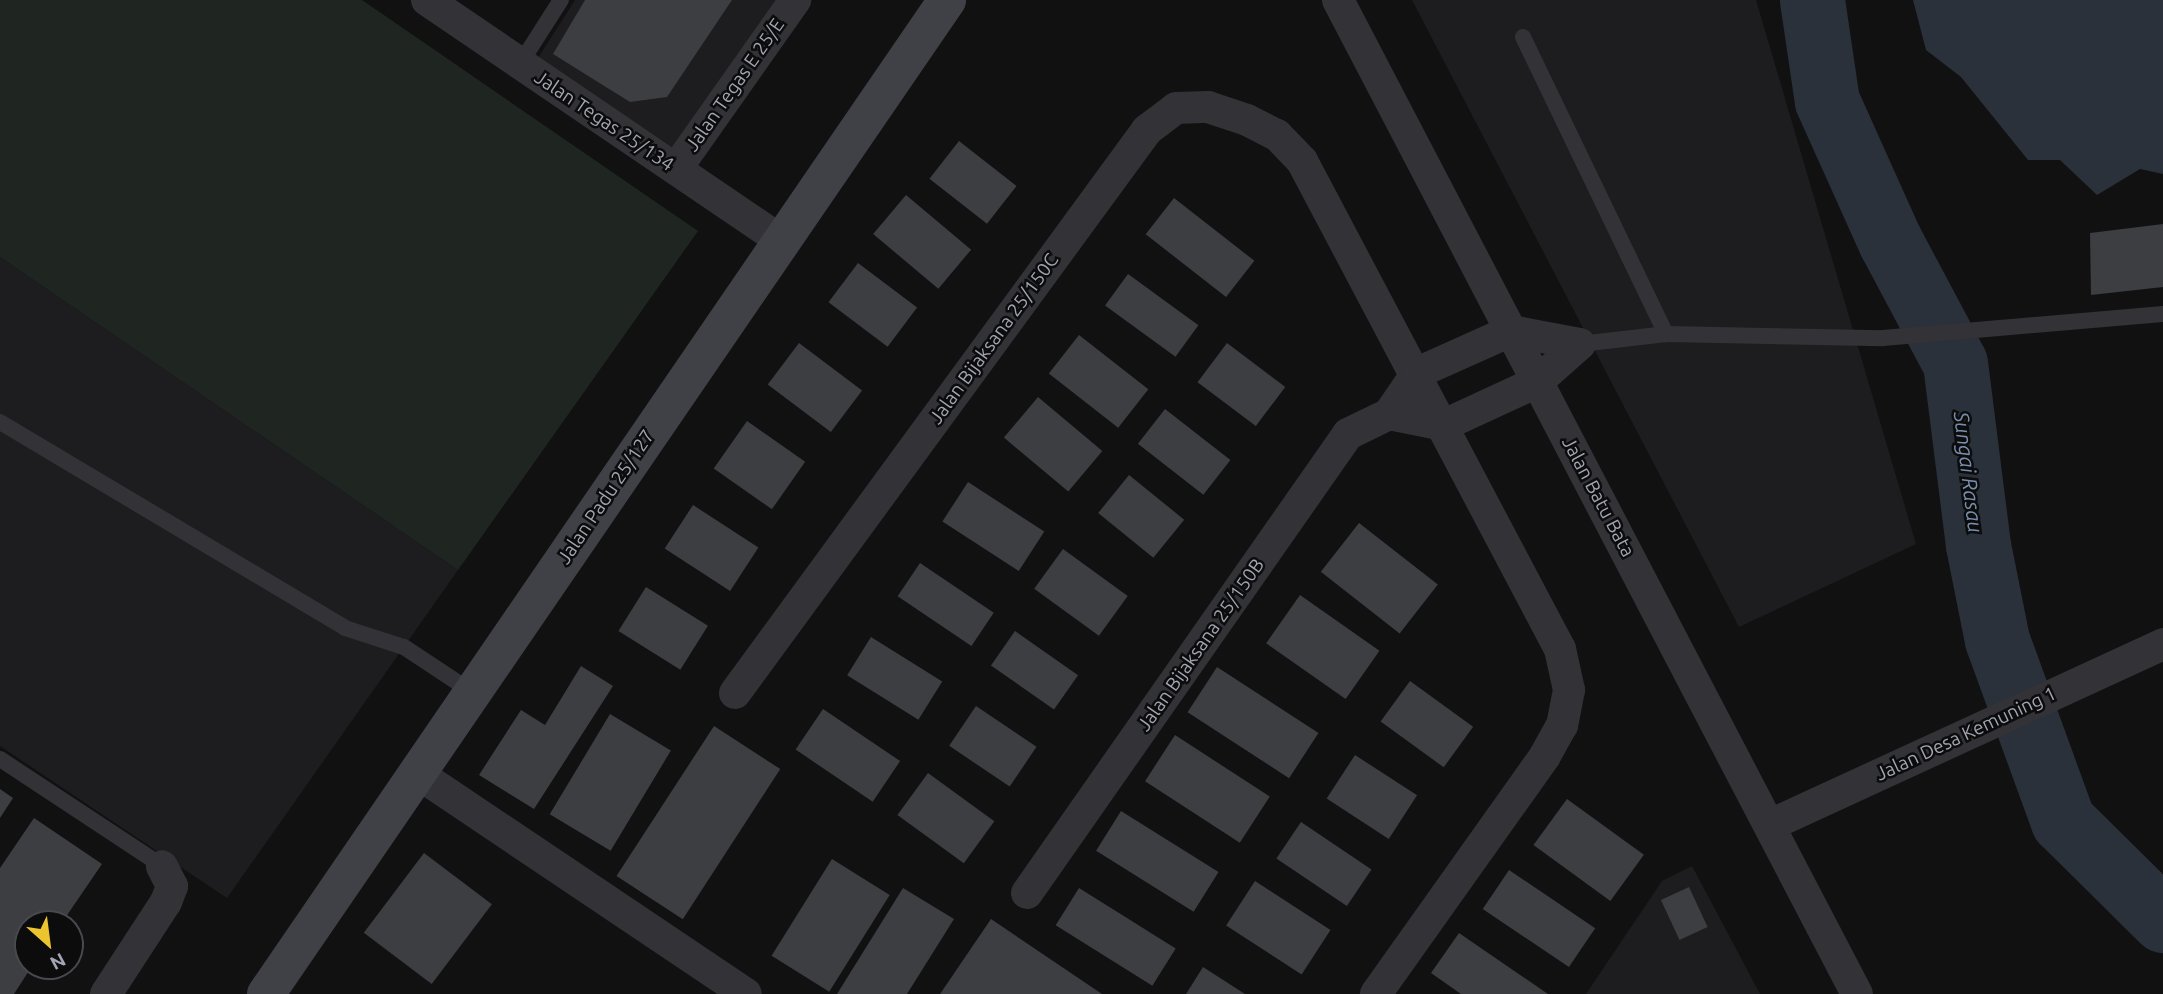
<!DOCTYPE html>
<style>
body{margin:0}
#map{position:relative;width:2163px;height:994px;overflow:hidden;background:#111112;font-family:Ubuntu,sans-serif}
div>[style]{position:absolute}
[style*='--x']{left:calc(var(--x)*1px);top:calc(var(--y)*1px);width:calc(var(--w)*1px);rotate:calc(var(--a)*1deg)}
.built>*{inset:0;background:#1d1d1f}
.green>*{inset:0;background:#1f2621}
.water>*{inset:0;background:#2a313a}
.river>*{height:65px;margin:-32.5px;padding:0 32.5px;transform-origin:32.5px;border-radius:32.5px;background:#2a313a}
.building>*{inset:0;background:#3d3e42;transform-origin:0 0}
.lane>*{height:16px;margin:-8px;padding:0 8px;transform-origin:8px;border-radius:8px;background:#323237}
.street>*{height:32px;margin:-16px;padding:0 16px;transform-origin:16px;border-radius:16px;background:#323237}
.secondary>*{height:38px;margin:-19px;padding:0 19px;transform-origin:19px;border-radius:19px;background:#404147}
span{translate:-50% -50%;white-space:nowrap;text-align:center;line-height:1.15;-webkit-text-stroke:5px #0c0c0d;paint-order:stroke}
.street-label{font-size:19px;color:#a2a5b2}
.water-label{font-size:21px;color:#798ead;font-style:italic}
.north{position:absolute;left:14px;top:910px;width:70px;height:70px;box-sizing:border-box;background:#0c0c0d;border:2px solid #48494f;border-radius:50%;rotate:152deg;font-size:19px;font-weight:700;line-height:28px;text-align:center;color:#a2a5b2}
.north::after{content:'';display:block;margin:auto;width:24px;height:32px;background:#ecc42f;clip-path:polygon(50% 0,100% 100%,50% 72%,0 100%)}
</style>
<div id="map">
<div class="built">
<i style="clip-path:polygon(575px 0,778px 0,675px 149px,538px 58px)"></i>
<i style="clip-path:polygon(1412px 0,1756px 0,1916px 544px,1739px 627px)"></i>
<i style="clip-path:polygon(0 257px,458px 570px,227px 898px,0 746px)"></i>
<i style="clip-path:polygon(1692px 866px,1760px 994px,1586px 994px,1662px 881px)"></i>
</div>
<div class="green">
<i style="clip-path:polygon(0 0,362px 0,698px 231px,458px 570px,0 257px)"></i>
</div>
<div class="water">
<i style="clip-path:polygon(1913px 0,2163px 0,2163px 174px,2140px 169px,2097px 195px,2060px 160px,2028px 160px,1961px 77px,1926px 50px)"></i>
</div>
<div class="river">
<i style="--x:1812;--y:0;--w:102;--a:81.6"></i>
<i style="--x:1827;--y:101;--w:154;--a:65.8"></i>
<i style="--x:1890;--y:241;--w:138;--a:62"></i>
<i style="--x:1955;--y:363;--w:183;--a:82.8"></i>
<i style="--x:1978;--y:545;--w:97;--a:78.7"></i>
<i style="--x:1997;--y:640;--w:193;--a:70"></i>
<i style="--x:2063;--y:821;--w:141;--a:44.7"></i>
</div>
<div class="building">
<i style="clip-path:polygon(585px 0,732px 0,667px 97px,630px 102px,553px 54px)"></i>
<i style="left:959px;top:141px;width:73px;height:48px;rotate:38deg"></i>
<i style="left:906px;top:195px;width:85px;height:51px;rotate:40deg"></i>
<i style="left:1174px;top:198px;width:102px;height:46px;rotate:38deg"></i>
<i style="clip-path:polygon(2163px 224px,2163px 287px,2091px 295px,2090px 233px)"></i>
<i style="left:858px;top:263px;width:74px;height:49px;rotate:37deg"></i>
<i style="left:1128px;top:274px;width:87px;height:39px;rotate:36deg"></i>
<i style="left:1079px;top:335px;width:88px;height:49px;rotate:38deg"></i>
<i style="left:799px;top:343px;width:79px;height:52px;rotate:37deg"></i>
<i style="left:1227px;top:343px;width:73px;height:49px;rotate:37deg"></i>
<i style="left:1038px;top:397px;width:84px;height:53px;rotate:40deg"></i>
<i style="left:1165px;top:409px;width:83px;height:44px;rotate:38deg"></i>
<i style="left:747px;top:421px;width:71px;height:58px;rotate:35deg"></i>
<i style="left:1129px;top:475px;width:71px;height:49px;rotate:39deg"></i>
<i style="left:968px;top:482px;width:91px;height:47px;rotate:33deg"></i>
<i style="left:693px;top:505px;width:78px;height:52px;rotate:33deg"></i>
<i style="left:1359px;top:523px;width:100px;height:62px;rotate:38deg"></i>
<i style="left:1063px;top:549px;width:80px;height:49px;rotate:36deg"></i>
<i style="left:920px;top:563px;width:89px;height:40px;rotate:34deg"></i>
<i style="left:646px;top:587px;width:73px;height:52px;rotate:32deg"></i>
<i style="left:1300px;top:595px;width:97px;height:59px;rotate:35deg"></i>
<i style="left:1015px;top:631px;width:77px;height:42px;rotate:35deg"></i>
<i style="left:871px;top:637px;width:84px;height:45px;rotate:32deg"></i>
<i style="clip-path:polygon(581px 666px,613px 686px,534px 809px,479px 775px,521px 710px,545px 725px)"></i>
<i style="left:1217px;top:667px;width:121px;height:54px;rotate:33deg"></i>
<i style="left:1410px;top:681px;width:78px;height:50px;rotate:36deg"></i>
<i style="left:976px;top:706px;width:73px;height:48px;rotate:34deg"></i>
<i style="left:823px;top:709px;width:93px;height:49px;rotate:34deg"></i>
<i style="left:610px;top:714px;width:71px;height:117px;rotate:31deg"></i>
<i style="left:714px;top:726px;width:79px;height:179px;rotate:33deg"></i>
<i style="left:1175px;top:735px;width:113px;height:55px;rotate:33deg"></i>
<i style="left:1355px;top:755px;width:74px;height:52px;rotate:33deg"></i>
<i style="left:928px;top:773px;width:82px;height:52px;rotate:36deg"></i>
<i style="clip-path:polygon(0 789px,13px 798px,0 818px)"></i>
<i style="left:1567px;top:799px;width:95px;height:57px;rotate:36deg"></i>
<i style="left:1121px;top:811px;width:115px;height:47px;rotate:32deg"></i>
<i style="clip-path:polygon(34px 818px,102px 864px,61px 924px,28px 924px,28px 966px,32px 966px,14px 994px,0 994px,0 868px)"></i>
<i style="left:1301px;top:822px;width:85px;height:44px;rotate:34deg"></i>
<i style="left:424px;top:853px;width:85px;height:100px;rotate:37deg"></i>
<i style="left:832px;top:859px;width:68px;height:114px;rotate:32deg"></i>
<i style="left:1509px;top:870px;width:104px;height:47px;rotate:34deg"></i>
<i style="left:1255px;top:881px;width:90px;height:53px;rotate:33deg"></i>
<i style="left:1689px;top:887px;width:44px;height:31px;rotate:65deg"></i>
<i style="clip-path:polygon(903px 888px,954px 919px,907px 994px,837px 994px)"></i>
<i style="left:1079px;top:888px;width:114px;height:44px;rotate:32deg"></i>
<i style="clip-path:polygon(991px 919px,1102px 994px,940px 994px)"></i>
<i style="clip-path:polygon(1459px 933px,1548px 994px,1461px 994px,1431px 973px)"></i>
<i style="clip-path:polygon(1203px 967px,1245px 994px,1186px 994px)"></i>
</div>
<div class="lane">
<i style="--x:1523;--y:37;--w:330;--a:64.3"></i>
<i style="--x:520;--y:64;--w:76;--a:-57.4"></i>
<i style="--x:1580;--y:344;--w:87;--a:-6.6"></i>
<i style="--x:1666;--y:334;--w:217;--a:1.1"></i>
<i style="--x:1883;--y:338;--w:281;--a:-4.9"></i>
<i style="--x:0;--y:422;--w:402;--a:30.8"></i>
<i style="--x:345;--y:628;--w:62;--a:17.9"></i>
<i style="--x:404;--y:647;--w:82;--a:33.5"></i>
<i style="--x:0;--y:759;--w:194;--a:33.4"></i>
</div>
<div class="street">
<i style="--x:427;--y:0;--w:429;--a:34.2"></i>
<i style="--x:1338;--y:0;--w:1121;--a:62.43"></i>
<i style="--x:676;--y:169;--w:207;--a:-54.8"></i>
<i style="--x:1389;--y:414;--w:56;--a:11.3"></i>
<i style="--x:1444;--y:425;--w:102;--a:-24.8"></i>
<i style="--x:1537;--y:382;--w:57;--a:-41.5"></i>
<i style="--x:735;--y:693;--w:698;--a:-53.8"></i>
<i style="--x:1147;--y:130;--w:36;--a:-37"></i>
<i style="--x:1176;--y:108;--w:32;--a:-2"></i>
<i style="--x:1208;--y:107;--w:41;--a:18.4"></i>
<i style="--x:1247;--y:120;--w:34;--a:27"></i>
<i style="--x:1277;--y:135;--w:36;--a:46"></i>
<i style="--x:1302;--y:161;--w:552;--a:62.14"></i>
<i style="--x:1560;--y:649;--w:42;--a:77.6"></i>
<i style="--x:1569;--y:690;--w:36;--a:101"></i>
<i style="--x:1562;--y:725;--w:35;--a:119"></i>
<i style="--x:1545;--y:756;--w:292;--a:125.4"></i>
<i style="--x:417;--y:773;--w:396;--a:33.9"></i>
<i style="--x:1770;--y:825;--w:433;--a:-24.7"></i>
<i style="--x:1027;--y:893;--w:560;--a:-55.03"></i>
<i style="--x:1348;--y:434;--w:46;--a:-26"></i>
<i style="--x:1389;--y:414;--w:50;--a:-55.7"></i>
<i style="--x:1417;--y:373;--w:103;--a:-24.1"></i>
<i style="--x:1511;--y:331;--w:70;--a:10.7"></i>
<i style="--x:106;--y:994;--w:110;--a:-56.9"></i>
<i style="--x:166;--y:902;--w:17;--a:-69"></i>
<i style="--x:172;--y:886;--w:22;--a:-117"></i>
</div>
<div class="secondary">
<i style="--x:266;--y:994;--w:1205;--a:-55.58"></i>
</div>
<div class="street-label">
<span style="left:735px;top:85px;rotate:-55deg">Jalan Tegas E 25/E</span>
<span style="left:604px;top:121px;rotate:34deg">Jalan Tegas 25/134</span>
<span style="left:994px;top:339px;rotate:-54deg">Jalan Bijaksana 25/150C</span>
<span style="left:606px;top:497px;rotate:-56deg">Jalan Padu 25/127</span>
<span style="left:1598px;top:497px;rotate:62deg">Jalan Batu Bata</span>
<span style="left:1201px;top:645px;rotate:-55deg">Jalan Bijaksana 25/150B</span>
<span style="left:1966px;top:734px;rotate:-25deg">Jalan Desa Kemuning 1</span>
</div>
<div class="water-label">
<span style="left:1969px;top:472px;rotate:83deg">Sungai Rasau</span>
</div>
<div class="north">N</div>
</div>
